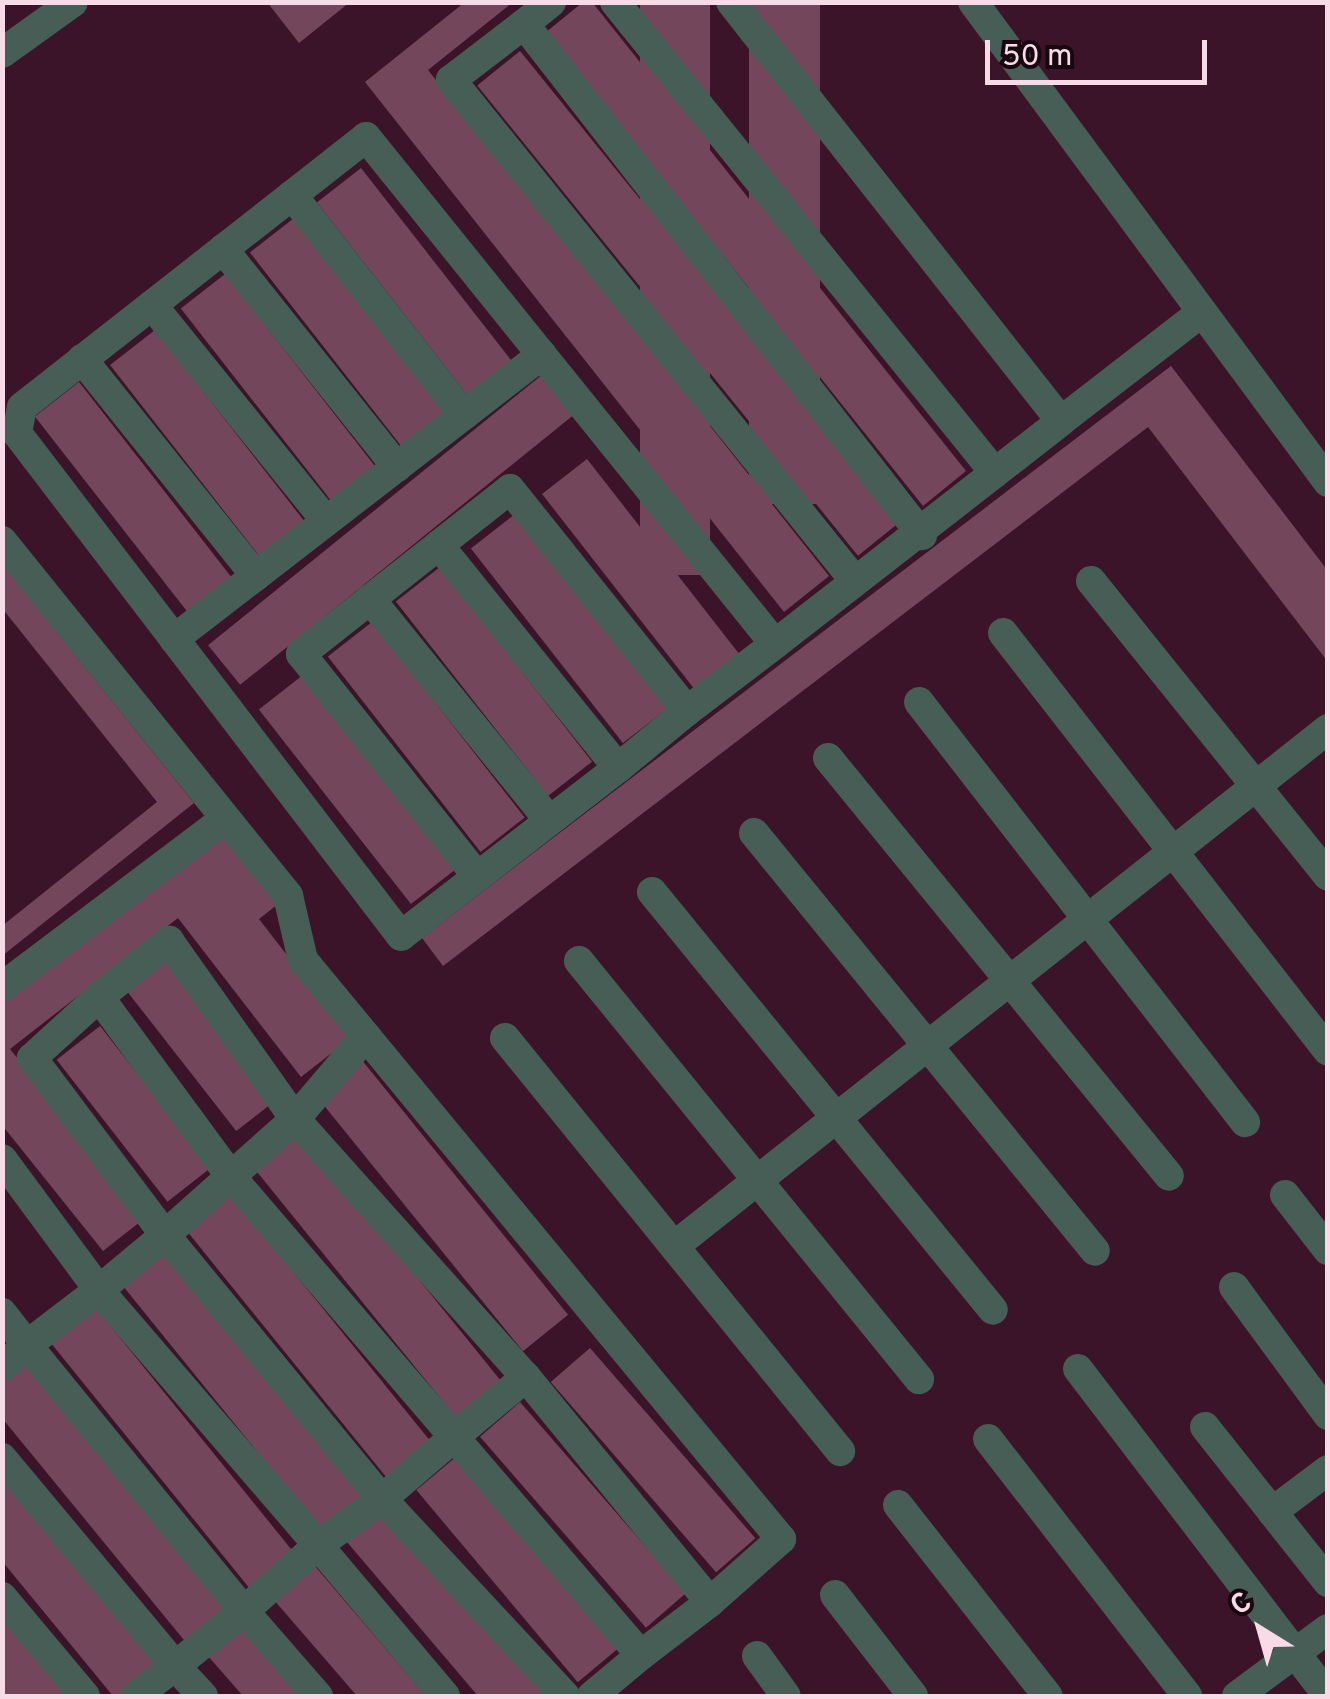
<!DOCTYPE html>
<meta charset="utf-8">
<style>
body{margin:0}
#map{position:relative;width:1330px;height:1699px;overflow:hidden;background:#3c1429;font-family:Overpass,sans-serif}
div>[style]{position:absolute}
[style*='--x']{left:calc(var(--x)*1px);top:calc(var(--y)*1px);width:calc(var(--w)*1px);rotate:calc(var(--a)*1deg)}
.building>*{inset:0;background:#74465c;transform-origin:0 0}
.minor>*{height:30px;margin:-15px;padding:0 15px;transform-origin:15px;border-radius:15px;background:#465e55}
span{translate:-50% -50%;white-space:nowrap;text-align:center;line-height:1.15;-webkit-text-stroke:10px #190710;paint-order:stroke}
.frame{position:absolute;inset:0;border:5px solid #f7dbe7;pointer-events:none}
.north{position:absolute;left:1210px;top:1579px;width:100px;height:100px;-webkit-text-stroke:8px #190710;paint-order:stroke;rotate:323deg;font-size:28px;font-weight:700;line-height:40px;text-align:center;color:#f7dbe7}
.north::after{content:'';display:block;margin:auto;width:35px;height:45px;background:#f7dbe7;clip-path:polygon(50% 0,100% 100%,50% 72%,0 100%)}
.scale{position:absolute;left:985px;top:40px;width:222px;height:45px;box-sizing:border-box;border:5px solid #f7dbe7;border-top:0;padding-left:12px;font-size:30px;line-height:35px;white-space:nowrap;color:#f7dbe7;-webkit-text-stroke:8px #190710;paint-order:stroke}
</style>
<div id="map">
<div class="building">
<i style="clip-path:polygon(267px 2px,350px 2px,299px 43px)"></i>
<i style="clip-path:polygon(465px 2px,513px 2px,428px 70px,829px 576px,784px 612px,365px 82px)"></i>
<i style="clip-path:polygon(583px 2px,592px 2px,966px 471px,923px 506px,545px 33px)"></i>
<i style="left:640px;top:2px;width:70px;height:573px"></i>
<i style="left:749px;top:2px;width:71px;height:502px"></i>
<i style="left:520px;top:51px;width:605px;height:55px;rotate:51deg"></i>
<i style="left:361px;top:168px;width:248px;height:56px;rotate:52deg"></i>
<i style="left:294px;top:218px;width:247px;height:56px;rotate:52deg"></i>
<i style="left:225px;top:274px;width:247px;height:56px;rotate:52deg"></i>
<i style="left:155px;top:330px;width:247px;height:57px;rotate:52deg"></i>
<i style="clip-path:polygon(1171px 366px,1328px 571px,1328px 662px,1148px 427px,443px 966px,422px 938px)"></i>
<i style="left:543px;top:374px;width:51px;height:431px;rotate:51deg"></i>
<i style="left:79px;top:382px;width:248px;height:56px;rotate:52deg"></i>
<i style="left:587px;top:459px;width:247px;height:57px;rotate:52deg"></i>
<i style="left:515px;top:514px;width:247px;height:56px;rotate:52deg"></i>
<i style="clip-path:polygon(2px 564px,194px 803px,2px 956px,2px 926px,157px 802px,2px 608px)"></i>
<i style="left:440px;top:567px;width:247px;height:56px;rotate:52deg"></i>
<i style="left:372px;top:622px;width:248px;height:56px;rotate:52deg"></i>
<i style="left:303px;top:675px;width:247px;height:56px;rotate:52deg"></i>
<i style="clip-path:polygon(222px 832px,278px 904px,259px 919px,351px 1038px,301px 1077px,178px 918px,10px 1049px,145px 1218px,103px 1251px,2px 1125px,2px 1002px)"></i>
<i style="left:168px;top:956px;width:180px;height:54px;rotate:52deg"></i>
<i style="left:100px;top:1026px;width:180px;height:55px;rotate:52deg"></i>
<i style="left:361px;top:1059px;width:329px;height:58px;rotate:51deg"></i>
<i style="left:301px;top:1134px;width:329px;height:58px;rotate:51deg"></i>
<i style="left:227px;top:1190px;width:330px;height:57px;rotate:51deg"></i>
<i style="left:162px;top:1242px;width:330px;height:58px;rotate:51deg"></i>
<i style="left:91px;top:1302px;width:330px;height:57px;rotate:51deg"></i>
<i style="left:590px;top:1348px;width:252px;height:52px;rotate:49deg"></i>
<i style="clip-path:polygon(24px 1353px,232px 1609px,188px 1645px,2px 1418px,2px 1371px)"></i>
<i style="left:520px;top:1402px;width:253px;height:53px;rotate:49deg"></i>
<i style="left:457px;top:1456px;width:251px;height:53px;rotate:50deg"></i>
<i style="clip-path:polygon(2px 1469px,163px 1666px,124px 1696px,113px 1696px,2px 1561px)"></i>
<i style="clip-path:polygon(387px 1508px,548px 1696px,478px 1696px,347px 1542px)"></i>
<i style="clip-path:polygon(314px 1565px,426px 1696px,357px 1696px,274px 1600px)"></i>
<i style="clip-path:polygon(2px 1607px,76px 1696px,2px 1696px)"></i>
<i style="clip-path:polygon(248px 1621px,313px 1696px,243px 1696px,208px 1656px)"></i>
</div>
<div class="minor">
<i style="--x:615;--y:2;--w:605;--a:51.1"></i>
<i style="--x:731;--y:2;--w:533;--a:51.78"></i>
<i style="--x:1061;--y:421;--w:178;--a:-37.7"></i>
<i style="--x:973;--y:2;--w:597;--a:53.51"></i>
<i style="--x:524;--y:24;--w:35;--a:-39"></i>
<i style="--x:2;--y:53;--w:87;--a:-35.7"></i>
<i style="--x:292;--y:195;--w:279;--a:52"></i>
<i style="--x:223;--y:249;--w:279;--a:51.4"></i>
<i style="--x:152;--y:305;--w:277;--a:51.1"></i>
<i style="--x:82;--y:359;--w:278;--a:51.3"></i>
<i style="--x:2;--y:541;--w:456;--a:51.1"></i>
<i style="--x:288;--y:896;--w:66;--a:76.8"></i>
<i style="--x:303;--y:960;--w:751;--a:50.46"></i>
<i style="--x:781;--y:1539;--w:95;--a:138.4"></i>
<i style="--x:710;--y:1602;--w:291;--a:-129.3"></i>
<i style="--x:526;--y:1377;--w:94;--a:140.2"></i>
<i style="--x:454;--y:1437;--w:287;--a:49.4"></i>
<i style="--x:641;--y:1655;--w:64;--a:140.1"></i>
<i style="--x:439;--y:545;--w:176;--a:141.7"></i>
<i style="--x:301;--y:654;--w:283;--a:51.6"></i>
<i style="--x:855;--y:581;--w:644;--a:-128.88"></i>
<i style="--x:451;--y:80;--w:92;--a:-37.5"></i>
<i style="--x:524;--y:24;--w:648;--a:52.09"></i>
<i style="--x:1091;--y:581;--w:378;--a:51.2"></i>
<i style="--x:370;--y:599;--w:284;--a:51"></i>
<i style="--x:1003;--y:633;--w:529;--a:52.13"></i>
<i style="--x:174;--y:639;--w:465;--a:-37.7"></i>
<i style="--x:919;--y:702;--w:532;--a:52.18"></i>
<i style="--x:687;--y:711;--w:111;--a:-37.3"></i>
<i style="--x:828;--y:758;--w:539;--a:50.79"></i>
<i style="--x:618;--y:768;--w:286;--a:-128.8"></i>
<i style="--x:439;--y:545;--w:90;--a:-38.3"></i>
<i style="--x:510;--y:489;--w:284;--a:51.4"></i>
<i style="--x:687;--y:711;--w:89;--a:140.4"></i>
<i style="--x:618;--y:768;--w:274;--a:142.3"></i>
<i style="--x:401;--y:936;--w:633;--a:-127.36"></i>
<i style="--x:17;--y:433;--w:26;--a:-79"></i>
<i style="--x:22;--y:407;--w:437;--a:-38.1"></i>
<i style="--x:366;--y:137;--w:651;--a:51.11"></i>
<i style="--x:775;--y:644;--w:363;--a:-37.9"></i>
<i style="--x:754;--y:833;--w:539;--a:50.79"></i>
<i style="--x:652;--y:892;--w:539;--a:50.79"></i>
<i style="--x:579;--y:961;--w:539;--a:50.88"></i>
<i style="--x:2;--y:987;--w:279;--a:-37"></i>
<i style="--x:99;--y:997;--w:91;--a:137.7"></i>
<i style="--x:32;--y:1058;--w:221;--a:53.1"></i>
<i style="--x:165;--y:1235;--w:174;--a:-41.7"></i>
<i style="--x:295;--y:1119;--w:346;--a:48.2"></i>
<i style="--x:505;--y:1038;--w:532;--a:50.95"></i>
<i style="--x:2;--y:1159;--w:163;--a:53.5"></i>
<i style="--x:99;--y:1290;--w:91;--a:142.6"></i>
<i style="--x:27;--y:1345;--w:41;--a:-128"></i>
<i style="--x:1285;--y:1195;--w:70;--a:52"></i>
<i style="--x:677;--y:1244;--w:830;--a:-38.35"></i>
<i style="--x:1234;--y:1287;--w:159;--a:53.7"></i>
<i style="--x:2;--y:1367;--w:33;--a:-41"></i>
<i style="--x:27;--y:1345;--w:343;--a:50.8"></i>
<i style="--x:244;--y:1611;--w:99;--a:-41.7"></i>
<i style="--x:318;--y:1545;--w:336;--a:-130.7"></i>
<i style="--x:99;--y:1290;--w:86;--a:-39.8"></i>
<i style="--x:165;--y:1235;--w:342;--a:50.6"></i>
<i style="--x:382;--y:1499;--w:95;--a:-40.7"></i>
<i style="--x:454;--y:1437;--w:341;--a:-130.6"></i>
<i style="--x:232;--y:1178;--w:225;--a:-126.3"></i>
<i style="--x:99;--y:997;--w:90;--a:-38.7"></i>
<i style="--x:169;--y:941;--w:218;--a:54.7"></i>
<i style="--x:295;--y:1119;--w:109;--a:-49.5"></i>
<i style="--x:1078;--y:1369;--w:412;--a:52.6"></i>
<i style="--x:1205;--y:1427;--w:198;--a:51.6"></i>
<i style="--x:988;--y:1439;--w:325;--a:52.2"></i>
<i style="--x:2;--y:1458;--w:271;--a:50.2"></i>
<i style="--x:175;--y:1666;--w:49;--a:142.4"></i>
<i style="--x:898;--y:1505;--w:243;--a:51.9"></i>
<i style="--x:1272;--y:1512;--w:70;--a:-36.9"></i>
<i style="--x:835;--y:1595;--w:128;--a:52.3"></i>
<i style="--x:2;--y:1597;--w:129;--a:50"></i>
<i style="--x:641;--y:1655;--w:87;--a:-37.5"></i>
<i style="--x:757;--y:1656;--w:49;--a:54.1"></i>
<i style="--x:203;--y:1696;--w:41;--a:-133"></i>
<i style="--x:175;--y:1666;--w:88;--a:-38.6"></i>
<i style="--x:244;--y:1611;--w:113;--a:49"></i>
<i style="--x:445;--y:1696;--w:197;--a:-130.1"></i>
<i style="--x:318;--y:1545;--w:79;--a:-35.7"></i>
<i style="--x:382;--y:1499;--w:269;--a:47.1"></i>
<i style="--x:1237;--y:1696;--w:113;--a:-36.4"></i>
</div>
<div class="frame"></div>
<div class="north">С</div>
<div class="scale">50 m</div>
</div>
